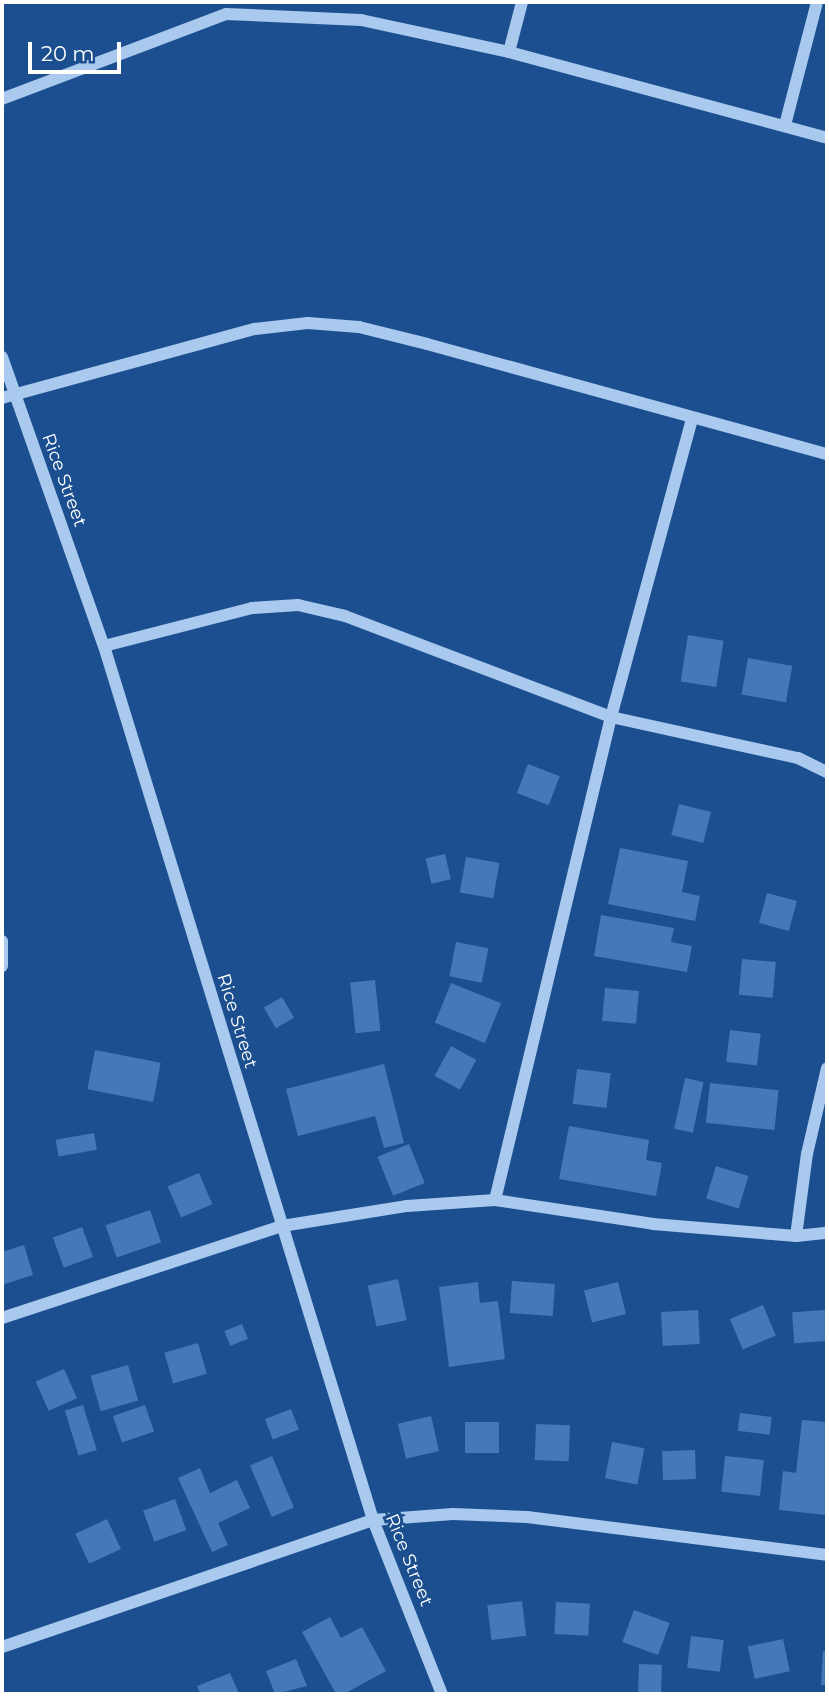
<!DOCTYPE html>
<style>
body{margin:0}
#map{position:relative;width:829px;height:1696px;overflow:hidden;background:#1b4f8f;font-family:Montserrat,sans-serif}
div>[style]{position:absolute}
[style*='--x']{left:calc(var(--x)*1px);top:calc(var(--y)*1px);width:calc(var(--w)*1px);rotate:calc(var(--a)*1deg)}
.building>*{inset:0;background:#4478b7;transform-origin:0 0}
.minor>*{height:12px;margin:-6px;padding:0 6px;transform-origin:6px;border-radius:6px;background:#a9c9ee}
span{translate:-50% -50%;white-space:nowrap;text-align:center;line-height:1.15;-webkit-text-stroke:6px #1b4f8f;paint-order:stroke}
.street-label{font-size:18px;color:#fff}
.frame{position:absolute;inset:0;border:4px solid #fff;pointer-events:none}
.scale{position:absolute;left:28px;top:42px;width:93px;height:32px;box-sizing:border-box;border:4px solid #fff;border-top:0;padding-left:9px;font-size:21px;line-height:24px;white-space:nowrap;color:#fff;-webkit-text-stroke:5px #1b4f8f;paint-order:stroke}
</style>
<div id="map">
<div class="building">
<i style="left:688px;top:635px;width:36px;height:47px;rotate:9deg"></i>
<i style="left:748px;top:658px;width:45px;height:37px;rotate:10deg"></i>
<i style="left:528px;top:764px;width:34px;height:31px;rotate:21deg"></i>
<i style="left:679px;top:804px;width:33px;height:32px;rotate:14deg"></i>
<i style="clip-path:polygon(620px 848px,688px 861px,682px 892px,700px 896px,695px 921px,608px 904px)"></i>
<i style="left:445px;top:854px;width:26px;height:20px;rotate:77deg"></i>
<i style="left:466px;top:857px;width:34px;height:36px;rotate:10deg"></i>
<i style="left:767px;top:893px;width:31px;height:31px;rotate:15deg"></i>
<i style="clip-path:polygon(601px 915px,674px 928px,671px 942px,692px 946px,687px 972px,594px 956px)"></i>
<i style="left:456px;top:942px;width:33px;height:35px;rotate:11deg"></i>
<i style="left:742px;top:959px;width:34px;height:36px;rotate:5deg"></i>
<i style="left:375px;top:980px;width:51px;height:25px;rotate:84deg"></i>
<i style="left:451px;top:983px;width:54px;height:43px;rotate:22deg"></i>
<i style="left:605px;top:988px;width:34px;height:33px;rotate:5deg"></i>
<i style="left:282px;top:997px;width:24px;height:21px;rotate:60deg"></i>
<i style="left:730px;top:1030px;width:31px;height:32px;rotate:7deg"></i>
<i style="left:451px;top:1046px;width:29px;height:34px;rotate:29deg"></i>
<i style="left:95px;top:1050px;width:67px;height:40px;rotate:11deg"></i>
<i style="clip-path:polygon(384px 1064px,404px 1143px,384px 1148px,375px 1116px,298px 1136px,286px 1089px)"></i>
<i style="left:577px;top:1069px;width:34px;height:35px;rotate:7deg"></i>
<i style="left:685px;top:1078px;width:19px;height:52px;rotate:12deg"></i>
<i style="left:710px;top:1083px;width:69px;height:40px;rotate:6deg"></i>
<i style="clip-path:polygon(569px 1126px,649px 1140px,646px 1160px,662px 1163px,656px 1196px,559px 1179px)"></i>
<i style="left:94px;top:1133px;width:17px;height:39px;rotate:80deg"></i>
<i style="left:409px;top:1144px;width:42px;height:34px;rotate:68deg"></i>
<i style="left:716px;top:1166px;width:34px;height:34px;rotate:17deg"></i>
<i style="left:199px;top:1173px;width:34px;height:34px;rotate:67deg"></i>
<i style="left:150px;top:1210px;width:34px;height:47px;rotate:71deg"></i>
<i style="left:82px;top:1227px;width:32px;height:31px;rotate:70deg"></i>
<i style="clip-path:polygon(24px 1245px,33px 1275px,2px 1285px,2px 1252px)"></i>
<i style="left:398px;top:1279px;width:42px;height:31px;rotate:78deg"></i>
<i style="left:512px;top:1281px;width:43px;height:32px;rotate:4deg"></i>
<i style="clip-path:polygon(478px 1282px,480px 1303px,498px 1301px,505px 1359px,449px 1367px,439px 1287px)"></i>
<i style="left:618px;top:1282px;width:33px;height:35px;rotate:76deg"></i>
<i style="left:763px;top:1305px;width:33px;height:36px;rotate:67deg"></i>
<i style="left:698px;top:1310px;width:34px;height:37px;rotate:87deg"></i>
<i style="left:825px;top:1310px;width:31px;height:33px;rotate:86deg"></i>
<i style="left:242px;top:1324px;width:16px;height:19px;rotate:68deg"></i>
<i style="left:198px;top:1343px;width:32px;height:35px;rotate:74deg"></i>
<i style="left:128px;top:1365px;width:37px;height:39px;rotate:74deg"></i>
<i style="left:64px;top:1369px;width:32px;height:31px;rotate:66deg"></i>
<i style="left:83px;top:1405px;width:47px;height:19px;rotate:73deg"></i>
<i style="left:145px;top:1405px;width:28px;height:34px;rotate:71deg"></i>
<i style="left:291px;top:1409px;width:22px;height:28px;rotate:69deg"></i>
<i style="left:740px;top:1413px;width:32px;height:18px;rotate:7deg"></i>
<i style="left:431px;top:1416px;width:36px;height:34px;rotate:77deg"></i>
<i style="clip-path:polygon(802px 1420px,827px 1422px,827px 1515px,779px 1510px,783px 1471px,796px 1473px)"></i>
<i style="left:465px;top:1422px;width:34px;height:31px"></i>
<i style="left:536px;top:1424px;width:34px;height:36px;rotate:2deg"></i>
<i style="left:612px;top:1442px;width:33px;height:37px;rotate:11deg"></i>
<i style="left:695px;top:1450px;width:29px;height:33px;rotate:88deg"></i>
<i style="left:272px;top:1456px;width:56px;height:24px;rotate:67deg"></i>
<i style="left:725px;top:1456px;width:39px;height:36px;rotate:6deg"></i>
<i style="clip-path:polygon(200px 1468px,210px 1493px,237px 1480px,250px 1508px,218px 1523px,228px 1545px,212px 1552px,178px 1478px)"></i>
<i style="left:175px;top:1499px;width:33px;height:34px;rotate:70deg"></i>
<i style="left:107px;top:1519px;width:33px;height:35px;rotate:65deg"></i>
<i style="left:522px;top:1601px;width:35px;height:35px;rotate:83deg"></i>
<i style="left:556px;top:1602px;width:34px;height:32px;rotate:3deg"></i>
<i style="left:634px;top:1610px;width:38px;height:34px;rotate:20deg"></i>
<i style="clip-path:polygon(330px 1617px,341px 1638px,362px 1627px,386px 1671px,344px 1694px,336px 1694px,302px 1632px)"></i>
<i style="left:691px;top:1636px;width:33px;height:32px;rotate:7deg"></i>
<i style="left:783px;top:1639px;width:33px;height:36px;rotate:78deg"></i>
<i style="clip-path:polygon(823px 1651px,827px 1651px,827px 1685px,821px 1685px)"></i>
<i style="clip-path:polygon(296px 1659px,307px 1686px,275px 1694px,266px 1671px)"></i>
<i style="left:639px;top:1664px;width:23px;height:30px;rotate:2deg"></i>
<i style="clip-path:polygon(230px 1673px,239px 1694px,200px 1694px,197px 1686px)"></i>
</div>
<div class="minor">
<i style="--x:509;--y:52;--w:52;--a:-75.4"></i>
<i style="--x:2;--y:99;--w:240;--a:-20.8"></i>
<i style="--x:226;--y:14;--w:135;--a:2.5"></i>
<i style="--x:361;--y:20;--w:151;--a:12.2"></i>
<i style="--x:509;--y:52;--w:329;--a:15.1"></i>
<i style="--x:785;--y:125;--w:127;--a:-75.4"></i>
<i style="--x:2;--y:357;--w:306;--a:70.6"></i>
<i style="--x:104;--y:646;--w:914;--a:72.89"></i>
<i style="--x:373;--y:1520;--w:187;--a:68.4"></i>
<i style="--x:2;--y:398;--w:262;--a:-15.3"></i>
<i style="--x:255;--y:329;--w:53;--a:-6.5"></i>
<i style="--x:308;--y:323;--w:51;--a:4.5"></i>
<i style="--x:359;--y:327;--w:70;--a:14"></i>
<i style="--x:427;--y:344;--w:415;--a:15.4"></i>
<i style="--x:104;--y:646;--w:153;--a:-14.4"></i>
<i style="--x:252;--y:608;--w:46;--a:-3.7"></i>
<i style="--x:298;--y:605;--w:48;--a:13.2"></i>
<i style="--x:345;--y:616;--w:285;--a:20.8"></i>
<i style="--x:611;--y:717;--w:191;--a:12.4"></i>
<i style="--x:798;--y:758;--w:32;--a:26"></i>
<i style="--x:2;--y:941;--w:25;--a:90"></i>
<i style="--x:495;--y:1200;--w:497;--a:-76.5"></i>
<i style="--x:611;--y:717;--w:309;--a:-74.8"></i>
<i style="--x:796;--y:1236;--w:83;--a:-82.4"></i>
<i style="--x:807;--y:1154;--w:88;--a:-76.9"></i>
<i style="--x:2;--y:1318;--w:295;--a:-18.2"></i>
<i style="--x:282;--y:1226;--w:127;--a:-9.1"></i>
<i style="--x:407;--y:1206;--w:88;--a:-3.9"></i>
<i style="--x:495;--y:1200;--w:160;--a:8.6"></i>
<i style="--x:653;--y:1224;--w:144;--a:4.8"></i>
<i style="--x:796;--y:1236;--w:31;--a:-6"></i>
<i style="--x:2;--y:1647;--w:392;--a:-18.9"></i>
<i style="--x:373;--y:1520;--w:80;--a:-4.3"></i>
<i style="--x:453;--y:1514;--w:74;--a:2.3"></i>
<i style="--x:527;--y:1517;--w:302;--a:7.2"></i>
</div>
<div class="street-label">
<span style="left:64px;top:480px;rotate:70deg">Rice Street</span>
<span style="left:237px;top:1021px;rotate:73deg">Rice Street</span>
<span style="left:409px;top:1560px;rotate:68deg">Rice Street</span>
</div>
<div class="frame"></div>
<div class="scale">20 m</div>
</div>
